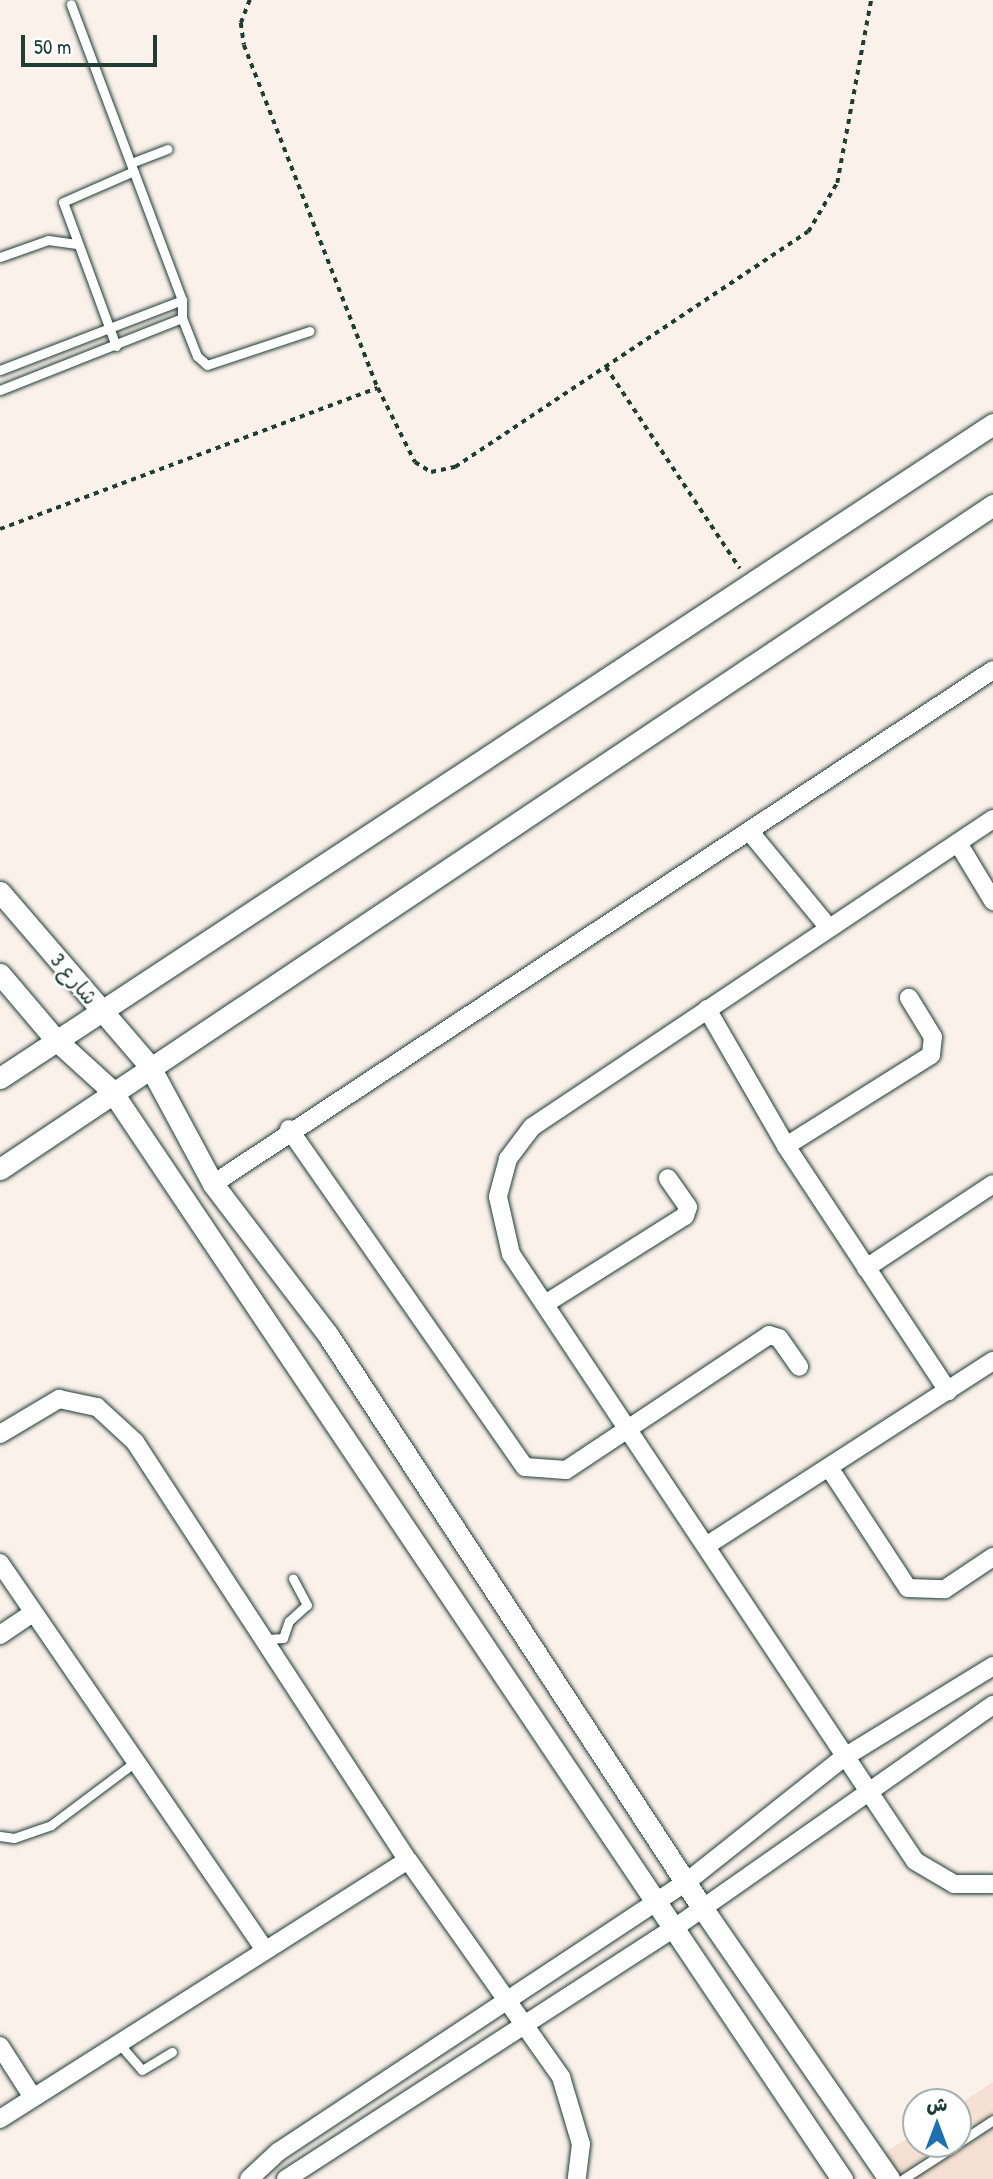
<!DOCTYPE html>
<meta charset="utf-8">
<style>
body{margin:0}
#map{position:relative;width:993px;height:2179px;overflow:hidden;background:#fbf1eb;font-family:"Patrick Hand","Playpen Sans Arabic",sans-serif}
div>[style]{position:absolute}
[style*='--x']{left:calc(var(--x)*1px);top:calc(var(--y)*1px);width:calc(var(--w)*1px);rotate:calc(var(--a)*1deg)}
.built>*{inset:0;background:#f6e0d4}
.path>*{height:3.5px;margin-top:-1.75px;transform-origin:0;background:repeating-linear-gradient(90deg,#1f3d34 0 5px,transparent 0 10px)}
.roads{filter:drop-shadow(0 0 2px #1f3d34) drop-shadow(0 0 2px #1f3d34)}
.service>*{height:9px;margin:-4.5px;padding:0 4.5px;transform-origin:4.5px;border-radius:4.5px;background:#fff}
.minor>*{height:18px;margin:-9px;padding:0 9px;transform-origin:9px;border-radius:9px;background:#fff}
.tertiary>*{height:21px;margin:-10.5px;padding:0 10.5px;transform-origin:10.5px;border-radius:10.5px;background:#fff}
span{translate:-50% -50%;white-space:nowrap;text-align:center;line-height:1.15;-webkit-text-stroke:5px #fff;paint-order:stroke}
.street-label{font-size:21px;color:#1f3d34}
.north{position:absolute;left:902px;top:2088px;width:70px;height:70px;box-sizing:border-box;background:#fff;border:2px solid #a5b1ae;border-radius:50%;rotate:0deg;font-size:19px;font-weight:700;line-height:28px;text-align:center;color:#1f3d34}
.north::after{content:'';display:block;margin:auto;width:24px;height:32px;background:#1f6fb2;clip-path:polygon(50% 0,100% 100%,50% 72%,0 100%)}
.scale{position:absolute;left:21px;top:35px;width:136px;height:32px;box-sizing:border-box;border:4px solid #1f3d34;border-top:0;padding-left:9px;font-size:21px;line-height:24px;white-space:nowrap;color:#1f3d34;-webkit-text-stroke:5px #fff;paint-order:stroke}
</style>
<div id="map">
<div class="built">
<i style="clip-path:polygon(993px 2082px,993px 2179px,901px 2179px,884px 2153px,916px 2133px,916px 2144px,958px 2144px,958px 2105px)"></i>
</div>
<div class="path">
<i style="--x:250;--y:0;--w:25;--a:111"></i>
<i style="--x:241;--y:23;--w:22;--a:82"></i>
<i style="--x:244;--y:45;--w:368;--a:68.7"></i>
<i style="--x:378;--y:388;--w:83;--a:63.4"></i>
<i style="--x:415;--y:462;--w:19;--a:32"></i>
<i style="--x:431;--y:472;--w:25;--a:-12"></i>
<i style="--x:455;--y:467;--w:424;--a:-33.7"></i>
<i style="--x:808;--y:232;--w:57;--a:-59.4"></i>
<i style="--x:837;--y:183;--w:186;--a:-79.5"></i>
<i style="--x:606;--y:367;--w:242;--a:56.4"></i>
<i style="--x:0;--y:529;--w:403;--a:-20.5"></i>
</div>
<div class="roads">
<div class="service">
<i style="--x:131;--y:163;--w:39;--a:-21"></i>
<i style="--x:0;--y:257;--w:51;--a:-19.5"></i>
<i style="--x:48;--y:240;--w:29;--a:8"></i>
<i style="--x:182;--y:318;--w:41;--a:68.5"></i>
<i style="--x:197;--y:356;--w:13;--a:42"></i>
<i style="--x:207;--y:365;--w:108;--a:-18.4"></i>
<i style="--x:116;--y:346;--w:153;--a:-110.2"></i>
<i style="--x:63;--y:202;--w:77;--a:-23.6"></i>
<i style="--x:0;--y:370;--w:195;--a:-21"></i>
<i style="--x:0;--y:390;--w:196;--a:-21.6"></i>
<i style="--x:182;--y:318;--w:18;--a:-90"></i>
<i style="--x:182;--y:300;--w:316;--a:-110.6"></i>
<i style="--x:268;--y:1639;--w:15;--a:-4"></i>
<i style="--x:283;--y:1638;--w:18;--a:-71"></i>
<i style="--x:289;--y:1621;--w:24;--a:-42"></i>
<i style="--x:307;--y:1605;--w:30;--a:-118"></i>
<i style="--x:0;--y:1836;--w:14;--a:8"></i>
<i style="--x:14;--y:1838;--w:39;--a:-19"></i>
<i style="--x:51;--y:1825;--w:104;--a:-36.8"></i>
<i style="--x:122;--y:2047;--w:30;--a:49"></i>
<i style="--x:142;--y:2070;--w:35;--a:-31"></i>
<i style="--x:958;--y:2143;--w:42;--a:-33.3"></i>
<i style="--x:903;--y:2179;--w:64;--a:-32.9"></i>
</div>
<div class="minor">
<i style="--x:993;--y:819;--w:554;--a:146.25"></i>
<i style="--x:532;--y:1127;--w:40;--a:127"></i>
<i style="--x:508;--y:1159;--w:39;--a:105"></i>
<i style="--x:498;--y:1197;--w:58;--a:77.2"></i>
<i style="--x:511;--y:1254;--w:729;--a:56.35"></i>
<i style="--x:915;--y:1861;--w:45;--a:30.5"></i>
<i style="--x:954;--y:1884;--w:39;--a:0"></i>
<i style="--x:750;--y:832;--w:124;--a:50.5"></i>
<i style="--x:958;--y:843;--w:68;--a:58.9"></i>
<i style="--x:707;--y:1009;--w:158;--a:60"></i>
<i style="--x:786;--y:1146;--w:294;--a:56.5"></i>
<i style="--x:289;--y:1129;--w:412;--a:55.1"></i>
<i style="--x:525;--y:1467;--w:41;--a:4.2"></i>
<i style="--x:566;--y:1470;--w:244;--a:-33.6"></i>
<i style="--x:769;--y:1335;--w:10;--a:17"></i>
<i style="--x:779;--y:1338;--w:35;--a:55"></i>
<i style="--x:786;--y:1146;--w:171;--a:-32.1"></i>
<i style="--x:931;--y:1055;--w:18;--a:-84"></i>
<i style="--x:933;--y:1037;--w:46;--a:-121.6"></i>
<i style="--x:213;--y:1184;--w:934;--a:-33.38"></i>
<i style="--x:866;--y:1268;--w:152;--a:-33.5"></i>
<i style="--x:545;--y:1304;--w:165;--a:-32.2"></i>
<i style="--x:685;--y:1216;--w:9;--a:-72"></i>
<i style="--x:688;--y:1207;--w:35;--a:-125"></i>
<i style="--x:0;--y:1434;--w:69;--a:-30.7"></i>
<i style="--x:59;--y:1399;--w:39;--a:12"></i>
<i style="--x:97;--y:1407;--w:52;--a:42.6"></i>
<i style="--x:135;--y:1442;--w:499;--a:56.9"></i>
<i style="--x:408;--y:1860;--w:266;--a:54.8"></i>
<i style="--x:561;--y:2077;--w:70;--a:73.4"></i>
<i style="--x:581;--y:2144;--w:35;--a:97"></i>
<i style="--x:830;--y:1469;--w:142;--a:56.8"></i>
<i style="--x:908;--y:1588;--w:37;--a:2"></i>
<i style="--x:945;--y:1589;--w:58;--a:-33.7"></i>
<i style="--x:709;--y:1544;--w:338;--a:-32.8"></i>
<i style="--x:0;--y:1563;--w:467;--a:55.6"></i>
<i style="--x:0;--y:1635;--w:40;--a:-34"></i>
<i style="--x:0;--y:2046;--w:59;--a:57.4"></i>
<i style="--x:0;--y:2119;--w:483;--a:-32.4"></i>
<i style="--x:249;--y:2179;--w:40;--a:-43"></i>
<i style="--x:278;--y:2152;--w:493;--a:-33.5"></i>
<i style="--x:689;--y:1880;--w:196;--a:-38.4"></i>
<i style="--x:843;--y:1758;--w:176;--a:-31.5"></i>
<i style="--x:286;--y:2179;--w:461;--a:-32.9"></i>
<i style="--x:673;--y:1929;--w:391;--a:-35"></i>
</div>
<div class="tertiary">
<i style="--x:0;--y:892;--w:228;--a:49.3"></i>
<i style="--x:149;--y:1065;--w:135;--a:61.7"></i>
<i style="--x:213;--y:1184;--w:190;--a:52.7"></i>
<i style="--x:328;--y:1335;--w:686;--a:56.84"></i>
<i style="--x:703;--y:1909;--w:328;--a:55.4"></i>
<i style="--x:0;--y:974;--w:87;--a:49.7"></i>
<i style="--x:56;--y:1040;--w:74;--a:42.3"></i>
<i style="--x:111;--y:1090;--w:1312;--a:56.13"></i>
<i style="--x:0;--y:1078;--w:1189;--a:-33.37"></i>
<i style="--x:0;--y:1169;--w:1195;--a:-33.77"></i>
</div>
</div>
<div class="street-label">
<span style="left:74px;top:979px;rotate:50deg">شارع 3</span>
</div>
<div class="north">ش</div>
<div class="scale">50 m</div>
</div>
